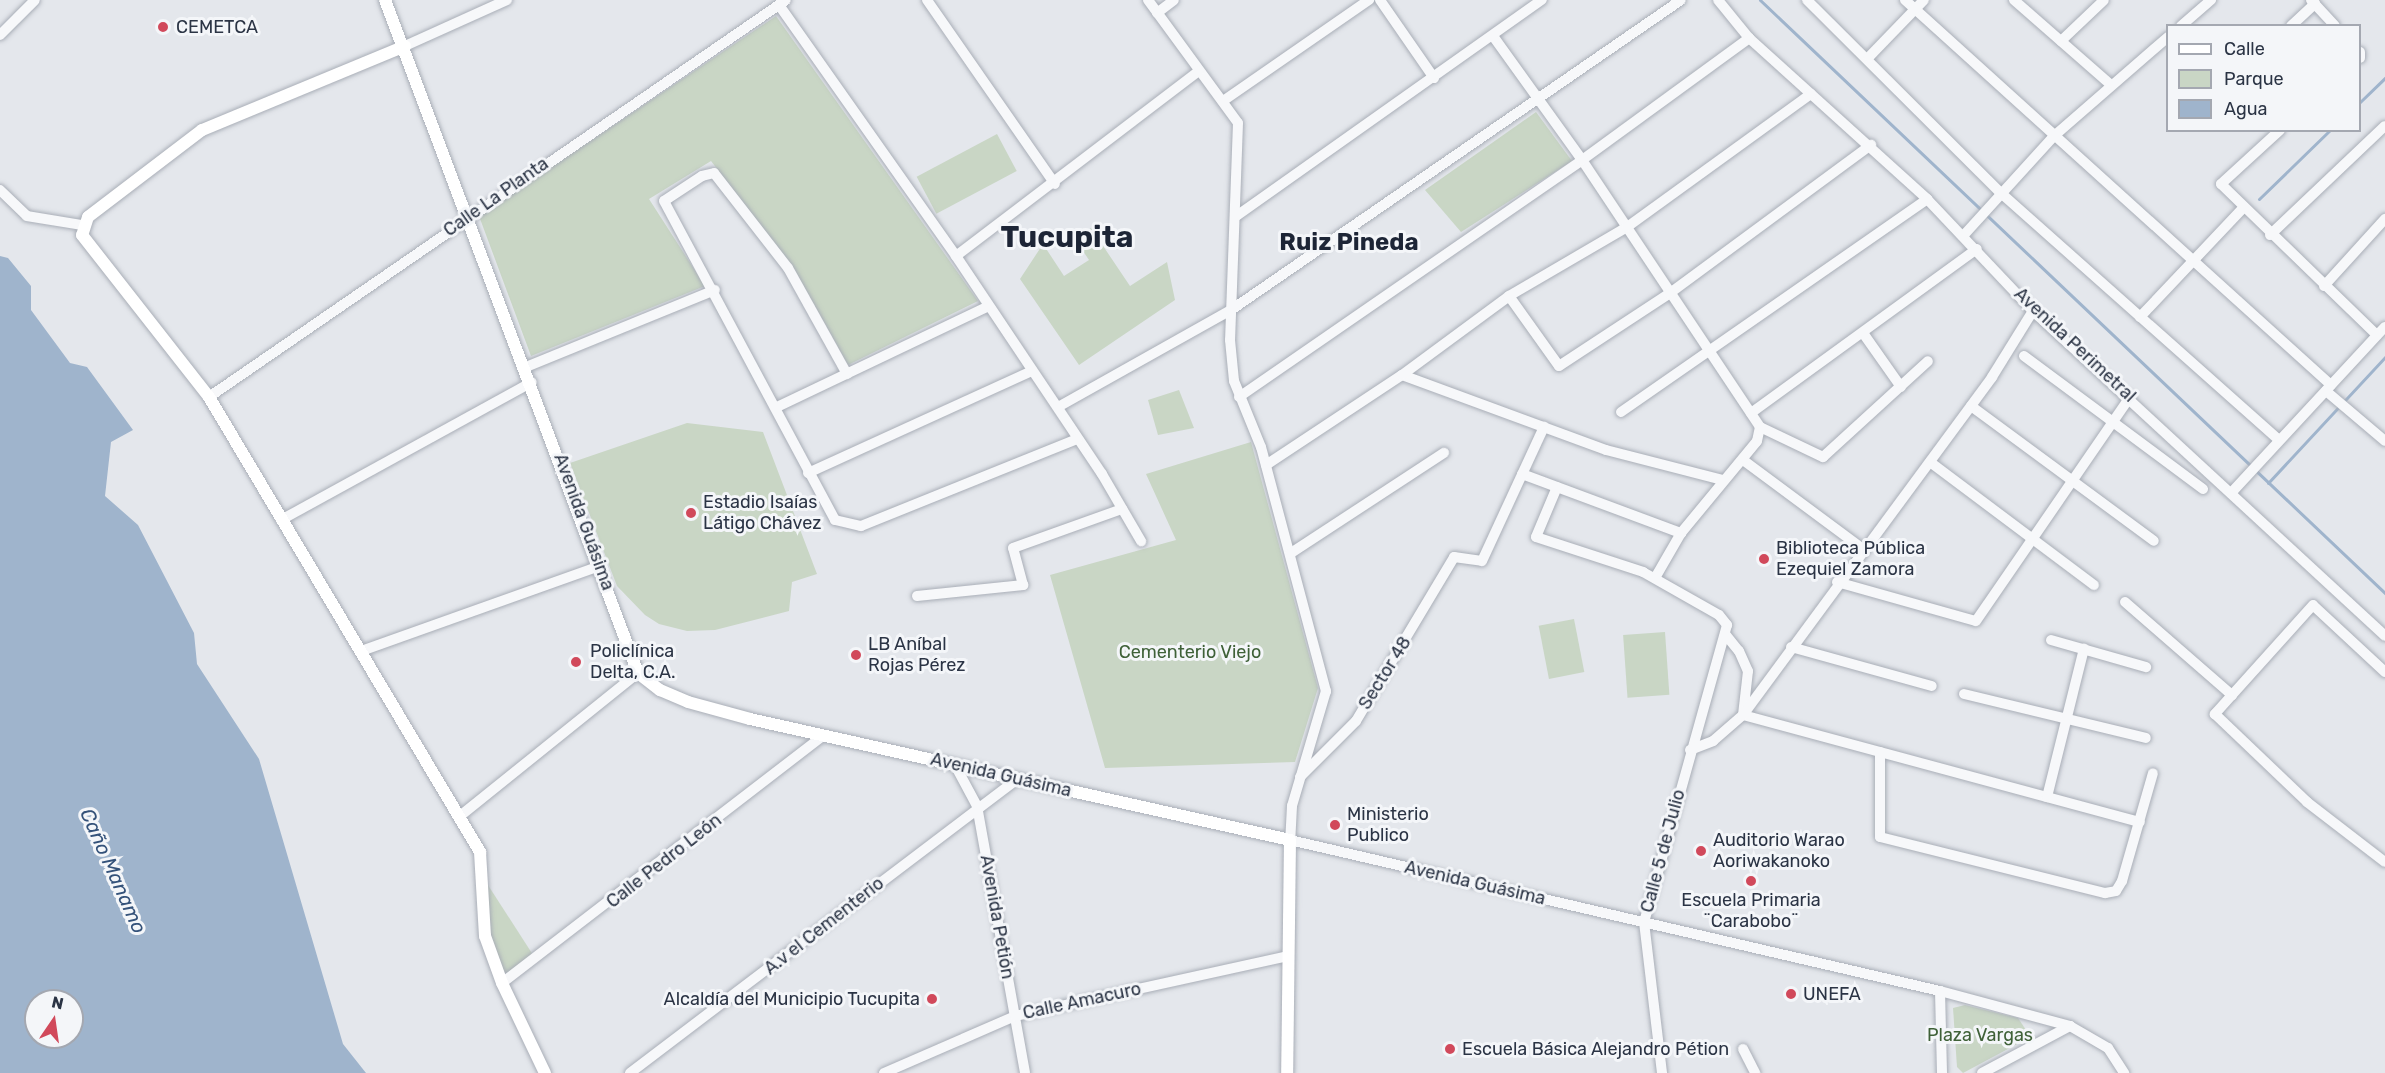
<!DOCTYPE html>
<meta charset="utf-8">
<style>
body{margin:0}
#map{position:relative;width:2385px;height:1073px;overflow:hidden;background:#e4e7ec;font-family:Rubik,sans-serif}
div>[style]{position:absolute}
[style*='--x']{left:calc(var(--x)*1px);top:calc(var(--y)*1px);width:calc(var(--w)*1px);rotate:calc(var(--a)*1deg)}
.green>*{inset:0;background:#c9d6c5;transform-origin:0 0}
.water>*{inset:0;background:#9fb4cc}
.stream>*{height:3px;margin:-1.5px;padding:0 1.5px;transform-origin:1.5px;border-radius:1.5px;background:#9fb4cc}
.roads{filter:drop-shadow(0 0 2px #a9aeb7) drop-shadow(0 0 2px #a9aeb7)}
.minor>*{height:10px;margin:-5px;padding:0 5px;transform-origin:5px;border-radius:5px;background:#f7f8fa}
.major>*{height:12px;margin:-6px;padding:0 6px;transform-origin:6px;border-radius:6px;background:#fff}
.dots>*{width:16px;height:16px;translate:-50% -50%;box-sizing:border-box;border:3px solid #f4f6f9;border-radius:50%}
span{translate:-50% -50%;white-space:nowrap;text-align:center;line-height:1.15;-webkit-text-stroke:6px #f4f6f9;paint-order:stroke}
.poi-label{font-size:18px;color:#2b3445}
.left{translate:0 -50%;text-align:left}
.right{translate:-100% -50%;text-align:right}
.street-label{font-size:18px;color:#2b3445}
.park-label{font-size:18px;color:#3f6138}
.water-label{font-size:20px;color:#34527a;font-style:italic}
.district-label{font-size:24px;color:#1d2536;font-weight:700}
.town-label{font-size:30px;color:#1d2536;font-weight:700}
.legend{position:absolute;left:2166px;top:24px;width:195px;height:108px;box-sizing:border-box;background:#f4f6f9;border:2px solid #a4a8b1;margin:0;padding:8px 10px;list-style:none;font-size:18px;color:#2b3445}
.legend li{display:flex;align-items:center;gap:12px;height:30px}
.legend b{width:30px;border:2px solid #a4a8b1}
.north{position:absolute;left:24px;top:989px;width:60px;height:60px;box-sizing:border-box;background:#f4f6f9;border:2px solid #a4a8b1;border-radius:50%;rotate:13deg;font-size:16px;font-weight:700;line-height:24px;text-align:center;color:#2b3445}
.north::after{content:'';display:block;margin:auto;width:21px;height:27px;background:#d1495b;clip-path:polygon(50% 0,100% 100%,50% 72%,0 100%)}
</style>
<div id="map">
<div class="green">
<i style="clip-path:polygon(776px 16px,978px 301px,848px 365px,793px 267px,711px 161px,649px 199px,705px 286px,531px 356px,479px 216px)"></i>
<i style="clip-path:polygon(1536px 112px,1572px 161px,1461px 232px,1425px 190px)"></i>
<i style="left:997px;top:134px;width:42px;height:91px;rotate:62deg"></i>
<i style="clip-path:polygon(1091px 228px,1130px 286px,1167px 262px,1175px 300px,1079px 365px,1020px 279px,1043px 244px,1064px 276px,1089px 260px,1075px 239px)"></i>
<i style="clip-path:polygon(1179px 390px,1194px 428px,1158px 435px,1148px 400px)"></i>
<i style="clip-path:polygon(687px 423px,763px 432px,817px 574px,792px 582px,789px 611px,715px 630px,687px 631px,659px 624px,645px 615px,617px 586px,570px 463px)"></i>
<i style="clip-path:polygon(1251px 442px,1318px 688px,1295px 762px,1105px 768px,1050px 575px,1176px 540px,1146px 474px)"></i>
<i style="left:1574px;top:619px;width:54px;height:36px;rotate:79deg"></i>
<i style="left:1665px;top:632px;width:63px;height:42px;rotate:86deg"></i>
<i style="clip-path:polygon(486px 882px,535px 958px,502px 983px,485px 936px)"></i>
<i style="clip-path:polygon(1965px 1005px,2018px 1018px,2028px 1033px,2021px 1042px,1963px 1073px,1957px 1067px,1953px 1008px)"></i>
</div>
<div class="water">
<i style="clip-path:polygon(evenodd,0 256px,8px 258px,31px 286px,31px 310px,70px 363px,87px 367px,133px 430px,111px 442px,105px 496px,138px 525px,194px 633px,197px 664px,259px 759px,343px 1044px,366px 1073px,0 1073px,0 256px,36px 1001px,72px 1001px,72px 1037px,36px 1037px,36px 1001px)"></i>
</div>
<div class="stream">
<i style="--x:1760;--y:0;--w:862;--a:43.5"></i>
<i style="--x:2360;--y:102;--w:35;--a:-44"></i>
<i style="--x:2259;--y:199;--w:99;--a:-44.2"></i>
<i style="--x:2268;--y:483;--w:172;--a:-47.1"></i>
</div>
<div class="roads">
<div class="minor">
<i style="--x:927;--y:0;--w:224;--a:55.2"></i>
<i style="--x:1148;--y:0;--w:152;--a:53.8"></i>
<i style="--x:1238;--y:123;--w:217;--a:92.1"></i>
<i style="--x:1230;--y:340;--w:41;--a:84.4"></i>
<i style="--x:1234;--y:381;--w:71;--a:67.8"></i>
<i style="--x:1261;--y:447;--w:253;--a:75.1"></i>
<i style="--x:1326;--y:691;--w:120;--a:106.5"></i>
<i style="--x:1292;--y:806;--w:34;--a:93"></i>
<i style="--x:1290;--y:840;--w:667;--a:13.08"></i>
<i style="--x:1940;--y:991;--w:135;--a:15.1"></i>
<i style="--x:2070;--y:1026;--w:44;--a:30.1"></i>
<i style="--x:2108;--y:1048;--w:30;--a:57"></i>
<i style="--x:1380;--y:0;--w:95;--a:55.3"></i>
<i style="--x:1718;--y:0;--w:49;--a:50.8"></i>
<i style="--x:1749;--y:38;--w:240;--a:42.1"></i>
<i style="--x:1927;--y:199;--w:154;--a:46.6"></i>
<i style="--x:2033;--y:311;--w:479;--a:42.7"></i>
<i style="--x:1807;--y:0;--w:275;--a:44.9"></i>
<i style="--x:2002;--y:194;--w:370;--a:41.6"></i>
<i style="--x:1905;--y:0;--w:574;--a:42.11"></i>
<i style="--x:2014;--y:0;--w:129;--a:41.2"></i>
<i style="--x:2311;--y:0;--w:35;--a:47"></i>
<i style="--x:779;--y:5;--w:307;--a:54.8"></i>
<i style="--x:956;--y:256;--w:262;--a:56.2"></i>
<i style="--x:1102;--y:474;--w:78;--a:59.8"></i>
<i style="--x:1157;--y:13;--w:21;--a:-37"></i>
<i style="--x:2181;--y:26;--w:40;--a:-41"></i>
<i style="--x:2291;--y:26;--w:33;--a:-43"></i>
<i style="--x:0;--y:35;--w:49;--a:-45"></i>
<i style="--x:1493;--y:36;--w:153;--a:54.3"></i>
<i style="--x:1582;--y:160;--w:321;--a:56.3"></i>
<i style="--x:1760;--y:427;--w:70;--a:25.5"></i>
<i style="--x:1823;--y:457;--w:142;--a:-42.4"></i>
<i style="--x:2061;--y:41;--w:59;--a:-43.6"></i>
<i style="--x:405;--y:46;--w:112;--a:-24.3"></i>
<i style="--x:2360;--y:52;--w:6;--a:90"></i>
<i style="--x:1869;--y:57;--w:79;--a:-46"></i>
<i style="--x:1223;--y:101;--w:178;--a:-34.7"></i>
<i style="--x:2280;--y:130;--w:80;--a:137.5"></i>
<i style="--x:2221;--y:184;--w:217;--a:44.1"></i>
<i style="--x:0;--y:190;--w:37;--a:44"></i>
<i style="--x:27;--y:216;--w:56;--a:9.3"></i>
<i style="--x:1235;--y:217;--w:376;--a:-35.3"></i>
<i style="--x:2270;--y:235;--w:158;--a:-43.5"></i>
<i style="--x:1963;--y:236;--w:135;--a:-47.7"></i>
<i style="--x:2054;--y:136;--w:151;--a:-41"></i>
<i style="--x:956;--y:256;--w:305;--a:-37.3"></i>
<i style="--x:2324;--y:286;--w:91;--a:-47.7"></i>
<i style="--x:1509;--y:296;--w:86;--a:54.5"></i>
<i style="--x:1559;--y:366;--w:133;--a:-33.3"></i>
<i style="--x:1670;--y:293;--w:250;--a:-36.4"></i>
<i style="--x:2140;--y:317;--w:150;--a:-46.6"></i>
<i style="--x:1863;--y:333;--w:66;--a:54.9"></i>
<i style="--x:2024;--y:356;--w:223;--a:36.6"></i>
<i style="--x:526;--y:367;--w:204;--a:-22.2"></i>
<i style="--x:847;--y:374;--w:121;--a:-119.1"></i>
<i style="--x:788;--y:268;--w:120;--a:-127.9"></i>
<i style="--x:714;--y:173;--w:12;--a:166"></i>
<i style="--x:702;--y:176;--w:45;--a:146.7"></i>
<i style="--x:664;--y:201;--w:362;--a:61.8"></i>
<i style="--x:835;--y:520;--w:27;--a:13"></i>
<i style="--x:861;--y:526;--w:233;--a:-21.9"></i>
<i style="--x:1402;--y:375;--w:217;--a:20.2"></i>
<i style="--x:1606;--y:450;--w:121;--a:14.4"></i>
<i style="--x:2326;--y:391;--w:77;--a:40.3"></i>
<i style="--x:209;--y:397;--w:700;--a:-34.53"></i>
<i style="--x:1239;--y:397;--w:417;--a:-34.6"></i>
<i style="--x:1582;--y:160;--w:207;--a:-36.1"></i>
<i style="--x:1971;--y:406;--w:227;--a:36.4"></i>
<i style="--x:777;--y:407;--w:233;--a:-25.5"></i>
<i style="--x:1058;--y:407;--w:198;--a:-29.3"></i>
<i style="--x:1231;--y:310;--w:546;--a:-34.56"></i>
<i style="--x:1621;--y:412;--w:373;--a:-34.8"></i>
<i style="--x:1751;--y:413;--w:279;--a:-36"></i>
<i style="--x:1743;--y:460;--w:149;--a:36.6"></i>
<i style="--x:1930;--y:462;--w:205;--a:36.9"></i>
<i style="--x:1266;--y:465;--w:163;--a:-33.5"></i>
<i style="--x:1402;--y:375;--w:133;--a:-36.4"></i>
<i style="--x:1509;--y:296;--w:137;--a:-30.3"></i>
<i style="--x:1627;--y:227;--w:227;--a:-35.9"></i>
<i style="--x:808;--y:473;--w:246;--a:-24.5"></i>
<i style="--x:1522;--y:474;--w:170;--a:20.4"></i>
<i style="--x:1557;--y:487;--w:54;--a:112.8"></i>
<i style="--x:1536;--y:537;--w:113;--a:18.1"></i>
<i style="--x:1643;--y:572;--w:87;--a:29.5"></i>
<i style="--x:1719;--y:615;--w:13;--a:51"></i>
<i style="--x:1727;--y:625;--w:308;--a:105.6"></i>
<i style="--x:1644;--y:922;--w:152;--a:83.2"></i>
<i style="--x:2232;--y:492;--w:225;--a:-47.2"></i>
<i style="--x:281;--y:520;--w:286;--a:-28.8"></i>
<i style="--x:1291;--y:553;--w:183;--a:-33.2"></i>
<i style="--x:1655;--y:578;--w:52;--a:-60"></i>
<i style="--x:1681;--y:533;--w:119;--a:-50.4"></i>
<i style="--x:1757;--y:441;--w:14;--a:-78"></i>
<i style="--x:1837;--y:582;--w:144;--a:15.7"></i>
<i style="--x:1976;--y:621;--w:272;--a:-55.5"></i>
<i style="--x:917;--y:596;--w:107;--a:-5.9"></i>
<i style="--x:1023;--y:585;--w:38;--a:-105"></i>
<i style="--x:1013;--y:548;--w:116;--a:-19.7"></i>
<i style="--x:2125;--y:602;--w:142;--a:41"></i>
<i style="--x:1725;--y:634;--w:22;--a:51"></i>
<i style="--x:1739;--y:651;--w:22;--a:66"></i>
<i style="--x:1748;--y:671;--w:44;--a:96.5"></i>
<i style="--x:1743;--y:715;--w:411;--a:15.1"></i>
<i style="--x:2051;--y:640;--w:99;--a:15.9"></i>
<i style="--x:1791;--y:647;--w:146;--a:15.5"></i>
<i style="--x:361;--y:651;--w:254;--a:-19.6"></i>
<i style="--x:2385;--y:672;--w:98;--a:-137.1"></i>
<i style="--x:2313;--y:605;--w:147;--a:132"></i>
<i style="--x:2215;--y:714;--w:127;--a:43.7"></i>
<i style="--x:2307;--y:802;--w:98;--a:37.6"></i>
<i style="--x:1964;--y:694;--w:187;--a:13.6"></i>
<i style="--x:1690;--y:750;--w:25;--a:-21"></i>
<i style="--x:1713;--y:741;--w:40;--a:-41"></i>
<i style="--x:1743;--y:715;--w:420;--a:-53.6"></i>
<i style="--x:1992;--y:377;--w:78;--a:-58.2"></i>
<i style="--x:1880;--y:752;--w:85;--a:90"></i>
<i style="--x:1880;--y:837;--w:232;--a:14"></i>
<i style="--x:2105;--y:893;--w:11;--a:-10"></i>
<i style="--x:2116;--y:891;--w:12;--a:-59"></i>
<i style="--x:2122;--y:881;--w:112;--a:-74"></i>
<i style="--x:955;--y:765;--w:47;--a:61.8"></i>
<i style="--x:977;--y:806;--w:271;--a:79.8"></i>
<i style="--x:1300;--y:777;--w:79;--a:-45"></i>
<i style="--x:1356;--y:721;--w:191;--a:-59.1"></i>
<i style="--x:1454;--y:557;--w:28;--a:8"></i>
<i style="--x:1482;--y:561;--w:148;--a:-65.2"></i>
<i style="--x:2047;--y:797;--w:153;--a:-76"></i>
<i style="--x:460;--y:816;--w:228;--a:-38.8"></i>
<i style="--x:502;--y:983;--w:405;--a:-37.6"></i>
<i style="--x:1940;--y:991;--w:82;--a:88.6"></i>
<i style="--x:1743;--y:1049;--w:27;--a:63"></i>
<i style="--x:630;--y:1073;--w:486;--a:-37.2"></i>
<i style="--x:884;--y:1073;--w:143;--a:-23.5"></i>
<i style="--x:1015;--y:1016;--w:280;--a:-12.4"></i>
<i style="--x:1982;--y:1073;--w:100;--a:-28.1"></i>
</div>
<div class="major">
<i style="--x:385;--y:0;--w:719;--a:69.4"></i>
<i style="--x:638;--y:673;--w:28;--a:38"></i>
<i style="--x:660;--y:690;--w:30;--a:23"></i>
<i style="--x:688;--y:702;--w:64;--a:15.3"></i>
<i style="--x:750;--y:719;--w:553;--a:12.63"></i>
<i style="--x:1290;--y:840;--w:233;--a:90.7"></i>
<i style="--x:405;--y:46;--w:220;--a:157.5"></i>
<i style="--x:202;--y:130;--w:143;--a:142.7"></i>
<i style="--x:88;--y:217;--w:19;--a:108"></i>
<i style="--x:82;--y:235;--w:206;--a:51.9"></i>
<i style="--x:209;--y:397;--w:530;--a:59.22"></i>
<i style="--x:480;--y:852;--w:84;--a:86.6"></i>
<i style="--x:485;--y:936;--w:50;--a:70.1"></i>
<i style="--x:502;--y:983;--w:100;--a:64.5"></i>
</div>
</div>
<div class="dots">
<i style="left:163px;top:27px;background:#d1495b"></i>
<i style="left:691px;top:513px;background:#d1495b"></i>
<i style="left:1764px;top:559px;background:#d1495b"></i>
<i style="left:856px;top:655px;background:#d1495b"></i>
<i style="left:576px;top:662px;background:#d1495b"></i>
<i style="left:1335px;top:825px;background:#d1495b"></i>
<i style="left:1701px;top:851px;background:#d1495b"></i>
<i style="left:1751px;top:881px;background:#d1495b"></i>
<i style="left:1791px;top:994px;background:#d1495b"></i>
<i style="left:932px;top:999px;background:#d1495b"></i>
<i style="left:1450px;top:1049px;background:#d1495b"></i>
</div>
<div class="poi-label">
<span class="left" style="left:176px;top:27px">CEMETCA</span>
<span class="left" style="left:703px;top:513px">Estadio Isaías<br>Látigo Chávez</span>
<span class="left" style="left:1776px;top:559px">Biblioteca Pública<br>Ezequiel Zamora</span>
<span class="left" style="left:868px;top:655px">LB Aníbal<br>Rojas Pérez</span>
<span class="left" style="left:590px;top:662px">Policlínica<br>Delta, C.A.</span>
<span class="left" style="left:1347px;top:825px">Ministerio<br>Publico</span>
<span class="left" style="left:1713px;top:851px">Auditorio Warao<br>Aoriwakanoko</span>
<span style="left:1751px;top:911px">Escuela Primaria<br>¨Carabobo¨</span>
<span class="left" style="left:1803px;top:994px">UNEFA</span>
<span class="right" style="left:920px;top:999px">Alcaldía del Municipio Tucupita</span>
<span class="left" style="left:1462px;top:1049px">Escuela Básica Alejandro Pétion</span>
</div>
<div class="street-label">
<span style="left:496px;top:197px;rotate:-35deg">Calle La Planta</span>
<span style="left:2075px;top:345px;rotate:43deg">Avenida Perimetral</span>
<span style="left:584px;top:522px;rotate:70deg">Avenida Guásima</span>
<span style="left:1385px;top:673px;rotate:-58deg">Sector 48</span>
<span style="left:1001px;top:775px;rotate:13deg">Avenida Guásima</span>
<span style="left:1663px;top:851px;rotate:-75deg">Calle 5 de Julio</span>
<span style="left:664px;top:861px;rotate:-38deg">Calle Pedro León</span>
<span style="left:1475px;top:883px;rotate:13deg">Avenida Guásima</span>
<span style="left:997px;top:917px;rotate:80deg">Avenida Petión</span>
<span style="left:824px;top:926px;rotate:-38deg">A.v el Cementerio</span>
<span style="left:1082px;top:1001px;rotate:-12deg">Calle Amacuro</span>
</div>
<div class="park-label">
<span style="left:1190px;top:652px">Cementerio Viejo</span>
<span style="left:1980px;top:1035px">Plaza Vargas</span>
</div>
<div class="water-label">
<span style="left:113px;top:871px;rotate:66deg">Caño Manamo</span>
</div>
<div class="district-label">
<span style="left:1349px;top:243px">Ruiz Pineda</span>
</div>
<div class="town-label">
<span style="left:1067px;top:237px">Tucupita</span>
</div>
<ul class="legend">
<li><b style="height:8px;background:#fff"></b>Calle</li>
<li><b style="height:16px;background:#c9d6c5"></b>Parque</li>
<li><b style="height:16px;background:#9fb4cc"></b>Agua</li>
</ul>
<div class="north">N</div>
</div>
